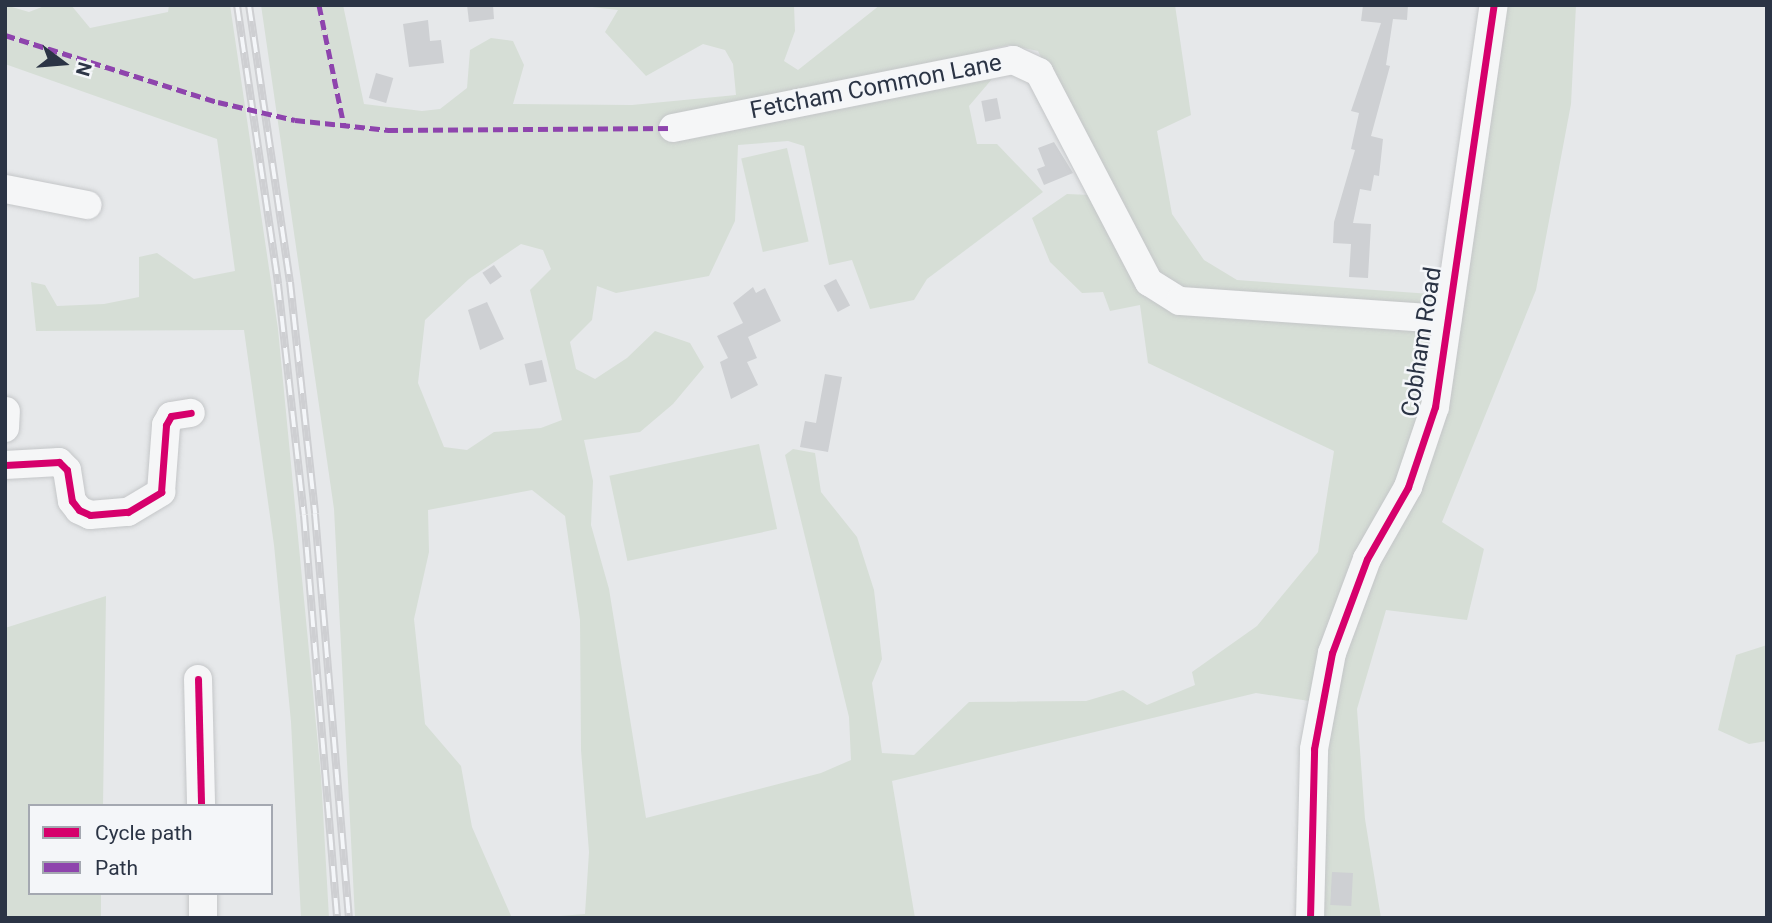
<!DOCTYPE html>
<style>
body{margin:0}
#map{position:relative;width:1772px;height:923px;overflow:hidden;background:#e6e8ea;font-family:Roboto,sans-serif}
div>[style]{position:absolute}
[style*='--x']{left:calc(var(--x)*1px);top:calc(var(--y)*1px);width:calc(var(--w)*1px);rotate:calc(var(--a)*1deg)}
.green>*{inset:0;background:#d6ded6;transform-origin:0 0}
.building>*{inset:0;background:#ced0d3;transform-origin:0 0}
.roads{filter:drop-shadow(0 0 2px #c4c6c8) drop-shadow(0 0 2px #c4c6c8)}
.minor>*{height:28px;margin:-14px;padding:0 14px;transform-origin:14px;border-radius:14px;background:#f5f6f7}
.rail>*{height:8px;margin-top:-4px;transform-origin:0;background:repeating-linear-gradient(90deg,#f4f6f9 0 16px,#cecfd2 0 32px);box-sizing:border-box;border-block:2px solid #cecfd2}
.quiet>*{height:5px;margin-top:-2.5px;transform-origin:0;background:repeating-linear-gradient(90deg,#8e44ad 0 10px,transparent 0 15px)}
.cycleway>*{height:7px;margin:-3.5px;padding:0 3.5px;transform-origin:3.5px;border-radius:3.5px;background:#d6006c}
span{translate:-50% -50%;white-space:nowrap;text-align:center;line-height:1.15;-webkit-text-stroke:5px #f4f6f9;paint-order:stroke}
.street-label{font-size:24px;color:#2b3445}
.frame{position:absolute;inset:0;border:7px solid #2b3445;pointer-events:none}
.legend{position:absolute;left:28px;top:804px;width:245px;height:91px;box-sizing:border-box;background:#f4f6f9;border:2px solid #a4a8b1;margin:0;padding:9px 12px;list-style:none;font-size:21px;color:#2b3445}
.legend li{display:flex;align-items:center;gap:14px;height:35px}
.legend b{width:35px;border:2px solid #a4a8b1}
.north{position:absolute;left:28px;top:28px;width:70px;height:70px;-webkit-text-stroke:5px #f4f6f9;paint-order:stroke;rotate:106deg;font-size:19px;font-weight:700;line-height:28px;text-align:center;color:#2b3445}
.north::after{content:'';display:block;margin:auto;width:24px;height:32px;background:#2b3445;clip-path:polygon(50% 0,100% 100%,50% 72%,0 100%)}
</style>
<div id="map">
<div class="green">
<i style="clip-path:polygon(5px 5px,29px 12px,47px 5px,71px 5px,90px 28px,168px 12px,169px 5px,230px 5px,278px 329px,321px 776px,329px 918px,301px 918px,291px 722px,274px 545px,244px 330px,36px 331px,31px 282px,45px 285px,57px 306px,104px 304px,139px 297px,139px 257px,157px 253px,194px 279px,235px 271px,217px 139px,5px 64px)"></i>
<i style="clip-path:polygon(evenodd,261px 5px,343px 5px,364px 104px,422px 111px,440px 109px,467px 88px,470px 50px,491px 38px,513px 41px,524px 65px,513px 104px,632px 105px,736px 95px,733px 64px,725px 50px,703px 44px,646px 76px,605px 32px,618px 10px,575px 5px,794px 5px,795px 31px,784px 61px,798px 70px,880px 5px,1175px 5px,1191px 115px,1157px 131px,1172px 214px,1204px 260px,1237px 280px,1459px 296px,1500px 5px,1576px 5px,1571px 104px,1536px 290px,1442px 522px,1484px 549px,1467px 620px,1386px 610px,1357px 709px,1365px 819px,1381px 918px,1324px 918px,1329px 704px,1256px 693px,892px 781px,915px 918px,534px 918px,585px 914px,589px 852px,581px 750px,580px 620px,565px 516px,532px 490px,428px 510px,429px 552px,414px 619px,425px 724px,461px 766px,472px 827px,512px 918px,355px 918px,334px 509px,261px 5px,1009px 45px,1038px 51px,1150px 274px,1090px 195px,1067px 194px,1032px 218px,1050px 262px,1082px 293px,1103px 292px,1110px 311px,1140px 305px,1148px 363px,1334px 451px,1318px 552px,1257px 626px,1192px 672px,1195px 685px,1147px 705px,1123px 690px,1086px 701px,969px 702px,914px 755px,882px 753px,872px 683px,882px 659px,874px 590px,857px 537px,821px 492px,815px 453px,793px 449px,785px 455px,849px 717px,851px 760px,821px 773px,646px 818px,609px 589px,591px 525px,593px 481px,584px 440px,640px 432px,673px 404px,704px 367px,690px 343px,655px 331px,627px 358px,595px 379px,576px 369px,570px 342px,592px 320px,597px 286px,616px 293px,709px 276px,735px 221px,738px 145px,788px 141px,804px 146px,829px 265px,852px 260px,870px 309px,914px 300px,927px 279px,1043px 192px,997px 144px,977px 144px,969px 106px,992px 79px,990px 49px,1009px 45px,261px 5px,521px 244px,543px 250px,551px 269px,530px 290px,562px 420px,541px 428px,494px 432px,467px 450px,444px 447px,418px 383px,425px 320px,469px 279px,521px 244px)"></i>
<i style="left:787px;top:148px;width:96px;height:47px;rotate:77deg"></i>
<i style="left:759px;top:444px;width:87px;height:153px;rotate:78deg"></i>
<i style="clip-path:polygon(106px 596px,103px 806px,30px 806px,30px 893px,101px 893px,101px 918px,5px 918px,5px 628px)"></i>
<i style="clip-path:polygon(1767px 645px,1767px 741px,1749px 744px,1718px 730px,1736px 655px)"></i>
</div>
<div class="building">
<i style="clip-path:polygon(467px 5px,493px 5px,494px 19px,469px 22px)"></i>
<i style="clip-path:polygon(1363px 5px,1408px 5px,1407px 20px,1393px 19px,1386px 65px,1390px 66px,1371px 136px,1383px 139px,1379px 176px,1374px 175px,1371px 191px,1360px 189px,1353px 223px,1371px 224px,1368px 278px,1349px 277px,1351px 244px,1333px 243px,1334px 222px,1355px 150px,1351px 149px,1359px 113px,1351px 111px,1381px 23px,1361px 21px)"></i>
<i style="clip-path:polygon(428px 20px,430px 41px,441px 40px,444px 63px,409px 67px,403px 24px)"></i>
<i style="left:376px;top:73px;width:18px;height:26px;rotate:16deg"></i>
<i style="left:997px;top:98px;width:21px;height:16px;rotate:79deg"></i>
<i style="clip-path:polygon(1054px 142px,1073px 173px,1044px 185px,1037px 169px,1045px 166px,1038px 148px)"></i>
<i style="left:494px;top:265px;width:14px;height:14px;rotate:56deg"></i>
<i style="left:836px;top:279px;width:30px;height:14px;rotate:62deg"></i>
<i style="clip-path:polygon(753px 287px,756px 293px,765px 288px,781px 321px,748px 337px,757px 358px,747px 362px,758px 385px,731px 399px,720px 362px,728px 358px,717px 336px,743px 323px,733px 303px)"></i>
<i style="clip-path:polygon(487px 302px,504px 339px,480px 350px,468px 310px)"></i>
<i style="left:542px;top:360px;width:22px;height:18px;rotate:77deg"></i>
<i style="clip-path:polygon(825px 374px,842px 377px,828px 452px,800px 447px,805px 421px,816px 423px)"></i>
<i style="left:1332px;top:872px;width:21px;height:33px;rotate:3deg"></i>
</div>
<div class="roads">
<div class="minor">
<i style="--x:673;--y:128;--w:347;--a:-11.3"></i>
<i style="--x:1013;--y:60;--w:29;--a:25"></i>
<i style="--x:1039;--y:72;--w:237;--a:62.4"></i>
<i style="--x:1149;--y:282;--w:36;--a:32"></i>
<i style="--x:1180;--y:301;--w:268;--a:3.9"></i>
<i style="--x:5;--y:189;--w:84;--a:11"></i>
<i style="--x:5;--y:428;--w:17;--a:-87"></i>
<i style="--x:5;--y:465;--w:54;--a:-3.2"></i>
<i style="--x:59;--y:462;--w:11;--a:45"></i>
<i style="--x:67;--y:470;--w:31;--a:81"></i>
<i style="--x:72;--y:501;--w:11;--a:52"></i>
<i style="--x:79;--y:510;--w:12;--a:24"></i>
<i style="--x:90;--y:515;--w:38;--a:-5"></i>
<i style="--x:128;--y:512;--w:39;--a:-31"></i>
<i style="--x:161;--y:492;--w:67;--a:-85.7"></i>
<i style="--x:166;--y:425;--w:10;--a:-61"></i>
<i style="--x:171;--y:416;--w:20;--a:-9"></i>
<i style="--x:198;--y:679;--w:127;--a:88.6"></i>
<i style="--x:203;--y:893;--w:25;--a:90"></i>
<i style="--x:1310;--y:918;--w:169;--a:-88.6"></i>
<i style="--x:1314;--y:749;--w:98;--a:-79.4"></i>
<i style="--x:1332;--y:653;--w:100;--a:-69.6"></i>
<i style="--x:1367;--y:559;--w:83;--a:-60.3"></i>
<i style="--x:1408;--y:487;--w:84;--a:-71.4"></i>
<i style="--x:1435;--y:407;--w:406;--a:-81.7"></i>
</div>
</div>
<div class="rail">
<i style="--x:237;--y:5;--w:282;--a:81.6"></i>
<i style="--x:278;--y:284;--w:232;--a:83.6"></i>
<i style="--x:304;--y:515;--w:404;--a:85.3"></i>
<i style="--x:249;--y:5;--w:280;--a:81.6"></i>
<i style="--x:290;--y:282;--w:233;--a:83.8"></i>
<i style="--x:315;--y:514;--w:405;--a:85.2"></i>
</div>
<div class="quiet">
<i style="--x:319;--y:5;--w:124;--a:78.3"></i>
<i style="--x:5;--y:35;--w:223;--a:17.5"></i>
<i style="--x:218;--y:102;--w:79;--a:13.2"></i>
<i style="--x:295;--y:120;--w:94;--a:6.1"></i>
<i style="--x:388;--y:130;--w:285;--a:-0.4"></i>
</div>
<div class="cycleway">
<i style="--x:5;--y:465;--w:54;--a:-3.2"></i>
<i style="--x:59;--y:462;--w:11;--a:45"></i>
<i style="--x:67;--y:470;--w:31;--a:81"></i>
<i style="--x:72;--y:501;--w:11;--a:52"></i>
<i style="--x:79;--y:510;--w:12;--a:24"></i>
<i style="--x:90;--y:515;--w:38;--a:-5"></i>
<i style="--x:128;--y:512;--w:39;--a:-31"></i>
<i style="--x:161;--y:492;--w:67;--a:-85.7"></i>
<i style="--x:166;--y:425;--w:10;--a:-61"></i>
<i style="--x:171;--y:416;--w:20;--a:-9"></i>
<i style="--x:198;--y:679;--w:127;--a:88.6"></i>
<i style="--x:1310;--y:918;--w:169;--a:-88.6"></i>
<i style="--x:1314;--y:749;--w:98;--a:-79.4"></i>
<i style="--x:1332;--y:653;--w:100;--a:-69.6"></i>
<i style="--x:1367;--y:559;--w:83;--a:-60.3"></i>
<i style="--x:1408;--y:487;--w:84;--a:-71.4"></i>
<i style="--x:1435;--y:407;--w:406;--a:-81.7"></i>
</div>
<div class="street-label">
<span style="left:876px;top:87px;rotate:-11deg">Fetcham Common Lane</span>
<span style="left:1422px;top:342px;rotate:-81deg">Cobham Road</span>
</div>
<div class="frame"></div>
<ul class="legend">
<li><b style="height:9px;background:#d6006c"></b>Cycle path</li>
<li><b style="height:9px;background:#8e44ad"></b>Path</li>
</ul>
<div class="north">N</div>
</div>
